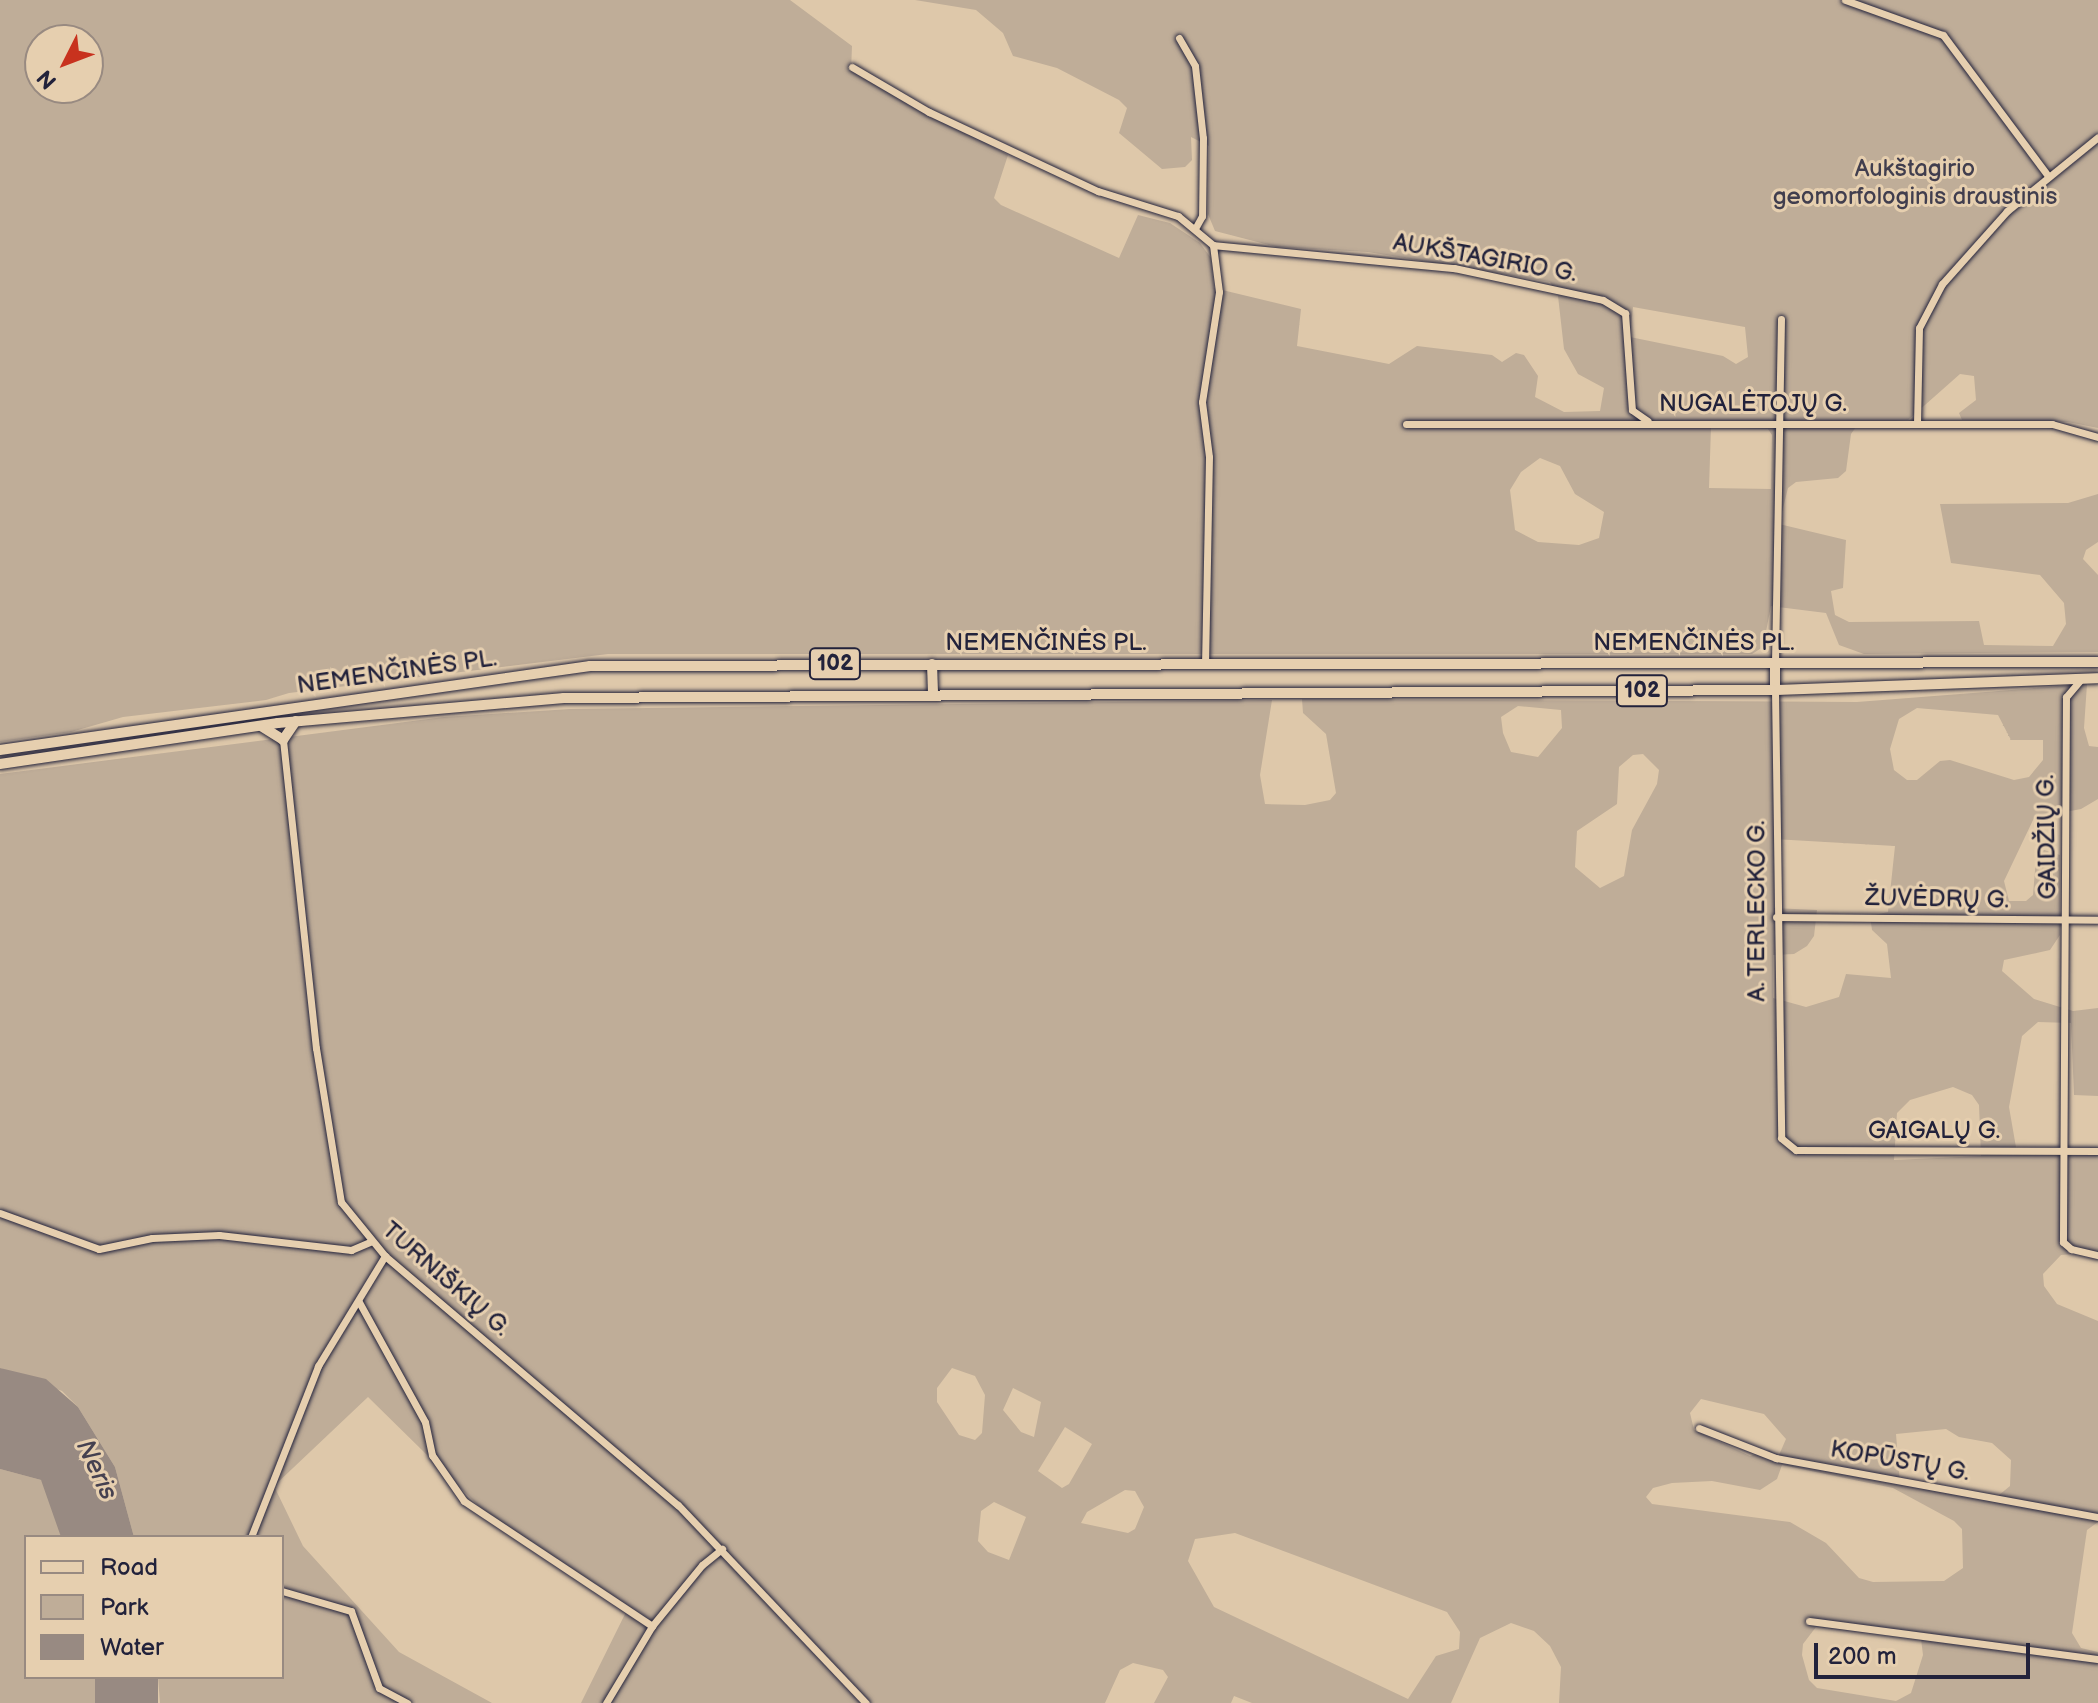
<!DOCTYPE html>
<meta charset="utf-8">
<style>
body{margin:0}
#map{position:relative;width:2098px;height:1703px;overflow:hidden;background:#dec8aa;font-family:"Balsamiq Sans",sans-serif}
div>[style]{position:absolute}
[style*='--x']{left:calc(var(--x)*1px);top:calc(var(--y)*1px);width:calc(var(--w)*1px);rotate:calc(var(--a)*1deg)}
.green>*{inset:0;background:#bfad98}
.water>*{inset:0;background:#988a82;transform-origin:0 0}
.roads{filter:drop-shadow(0 0 2px #22223b) drop-shadow(0 0 2px #22223b)}
.street>*{height:7px;margin:-3.5px;padding:0 3.5px;transform-origin:3.5px;border-radius:3.5px;background:#e6cfaf}
.primary>*{height:10px;margin:-5px;padding:0 5px;transform-origin:5px;border-radius:5px;background:#e6cfaf}
span{translate:-50% -50%;white-space:nowrap;text-align:center;line-height:1.15;-webkit-text-stroke:6px #e6cfaf;paint-order:stroke}
.shield-label span{padding:2px 6px;background:#e6cfaf;border:2px solid;border-radius:6px;-webkit-text-stroke-width:0}
.shield-label{font-size:22px;color:#22223b;font-weight:700}
.park-label{font-size:24px;color:#413e4e}
.street-label{font-size:24px;color:#22223b}
.water-label{font-size:26px;color:#454150;font-style:italic}
.legend{position:absolute;left:24px;top:1535px;width:260px;height:144px;box-sizing:border-box;background:#e6cfaf;border:2px solid #988a81;margin:0;padding:10px 14px;list-style:none;font-size:24px;color:#22223b}
.legend li{display:flex;align-items:center;gap:16px;height:40px}
.legend b{width:40px;border:2px solid #988a81}
.north{position:absolute;left:24px;top:24px;width:80px;height:80px;box-sizing:border-box;background:#e6cfaf;border:2px solid #988a81;border-radius:50%;rotate:228deg;font-size:22px;font-weight:700;line-height:32px;text-align:center;color:#22223b}
.north::after{content:'';display:block;margin:auto;width:28px;height:36px;background:#c8321e;clip-path:polygon(50% 0,100% 100%,50% 72%,0 100%)}
.scale{position:absolute;left:1814px;top:1643px;width:216px;height:36px;box-sizing:border-box;border:4px solid #22223b;border-top:0;padding-left:10px;font-size:24px;line-height:28px;white-space:nowrap;color:#22223b;-webkit-text-stroke:6px #e6cfaf;paint-order:stroke}
</style>
<div id="map">
<div class="green">
<i style="clip-path:polygon(evenodd,0 0,790px 0,852px 46px,851px 71px,1008px 155px,994px 198px,1001px 205px,1119px 258px,1138px 215px,1170px 223px,1200px 243px,1211px 258px,1214px 288px,1301px 309px,1297px 346px,1389px 364px,1417px 346px,1492px 355px,1502px 362px,1516px 353px,1524px 355px,1538px 376px,1535px 397px,1564px 412px,1600px 411px,1604px 388px,1578px 374px,1564px 349px,1558px 296px,1550px 282px,1368px 252px,1277px 247px,1215px 231px,1208px 214px,1209px 146px,1191px 137px,1192px 160px,1185px 167px,1162px 169px,1119px 133px,1127px 108px,1119px 100px,1057px 68px,1013px 56px,1003px 33px,976px 10px,915px 0,2098px 0,2098px 428px,2068px 422px,1962px 420px,1959px 413px,1976px 400px,1974px 376px,1960px 374px,1908px 420px,1858px 424px,1851px 434px,1846px 471px,1838px 478px,1796px 482px,1788px 488px,1779px 524px,1846px 540px,1843px 588px,1831px 591px,1835px 615px,1849px 622px,1979px 621px,1984px 645px,2053px 646px,2066px 624px,2064px 603px,2040px 575px,1951px 563px,1940px 504px,2068px 503px,2098px 494px,2098px 542px,2086px 550px,2083px 559px,2098px 575px,2098px 652px,1864px 654px,1839px 645px,1826px 613px,1771px 606px,1763px 647px,1752px 654px,608px 654px,289px 693px,266px 700px,123px 717px,71px 732px,0 742px,0 0,40px 40px,88px 40px,88px 88px,40px 88px,40px 40px,0 0,1633px 307px,1745px 327px,1748px 357px,1736px 364px,1723px 356px,1630px 337px,1633px 307px,0 0,1711px 427px,1768px 429px,1772px 435px,1771px 489px,1709px 488px,1711px 427px,0 0,1540px 458px,1560px 466px,1575px 494px,1604px 512px,1599px 538px,1579px 545px,1538px 542px,1515px 530px,1510px 490px,1521px 472px,1540px 458px)"></i>
<i style="clip-path:polygon(evenodd,2087px 684px,2084px 728px,2089px 746px,2098px 747px,2098px 799px,2081px 809px,2034px 818px,2004px 881px,2009px 901px,2026px 901px,2033px 895px,2036px 858px,2044px 850px,2060px 855px,2060px 935px,2050px 950px,2004px 960px,2002px 971px,2034px 999px,2073px 1011px,2098px 1008px,2098px 1096px,2074px 1095px,2071px 1023px,2038px 1022px,2022px 1036px,2009px 1107px,2017px 1153px,2098px 1154px,2098px 1252px,2061px 1255px,2043px 1274px,2044px 1286px,2057px 1304px,2098px 1321px,2098px 1522px,2087px 1530px,2072px 1633px,2081px 1648px,2098px 1652px,2098px 1703px,1559px 1703px,1561px 1667px,1550px 1646px,1534px 1631px,1511px 1623px,1480px 1638px,1451px 1703px,1252px 1703px,1234px 1696px,1231px 1703px,1154px 1703px,1168px 1677px,1163px 1670px,1133px 1663px,1120px 1670px,1105px 1703px,581px 1703px,627px 1610px,484px 1511px,368px 1397px,274px 1486px,303px 1546px,399px 1652px,492px 1703px,160px 1703px,158px 1677px,282px 1677px,282px 1537px,134px 1537px,115px 1467px,78px 1407px,62px 1391px,0 1368px,0 774px,444px 717px,570px 709px,1272px 700px,1260px 775px,1265px 804px,1305px 805px,1330px 800px,1336px 793px,1326px 734px,1303px 713px,1302px 699px,1857px 702px,2087px 684px,1518px 706px,1561px 710px,1562px 728px,1538px 757px,1511px 752px,1503px 733px,1501px 717px,1518px 706px,2087px 684px,1917px 708px,1998px 715px,2011px 740px,2043px 740px,2043px 760px,2029px 777px,2014px 780px,1950px 760px,1940px 761px,1917px 780px,1907px 780px,1894px 770px,1890px 749px,1899px 719px,1917px 708px,2087px 684px,1643px 754px,1659px 770px,1657px 784px,1632px 830px,1624px 876px,1600px 888px,1575px 867px,1577px 831px,1617px 804px,1619px 767px,1633px 755px,1643px 754px,2087px 684px,1774px 839px,1895px 846px,1888px 912px,1870px 916px,1872px 930px,1887px 944px,1891px 978px,1846px 974px,1839px 997px,1806px 1007px,1773px 998px,1773px 955px,1794px 954px,1807px 946px,1814px 936px,1817px 910px,1774px 908px,1774px 839px,2087px 684px,1953px 1087px,1972px 1095px,1979px 1105px,1981px 1156px,1894px 1160px,1897px 1113px,1910px 1100px,1953px 1087px,2087px 684px,952px 1368px,975px 1376px,985px 1395px,982px 1433px,975px 1440px,959px 1435px,937px 1402px,937px 1388px,952px 1368px,2087px 684px,1013px 1388px,1041px 1402px,1034px 1437px,1021px 1432px,1003px 1410px,1013px 1388px,2087px 684px,1701px 1399px,1764px 1414px,1786px 1439px,1779px 1455px,1769px 1450px,1750px 1456px,1694px 1430px,1690px 1413px,1701px 1399px,2087px 684px,1065px 1427px,1092px 1444px,1069px 1484px,1062px 1488px,1038px 1471px,1065px 1427px,2087px 684px,1946px 1429px,1959px 1437px,1992px 1443px,2011px 1460px,2010px 1486px,1999px 1495px,1974px 1497px,1900px 1484px,1896px 1434px,1946px 1429px,2087px 684px,1782px 1465px,1893px 1488px,1954px 1521px,1962px 1529px,1963px 1568px,1944px 1581px,1873px 1582px,1859px 1578px,1826px 1543px,1790px 1522px,1652px 1504px,1646px 1497px,1653px 1488px,1672px 1483px,1712px 1481px,1760px 1490px,1777px 1479px,1782px 1465px,2087px 684px,1125px 1490px,1135px 1491px,1144px 1507px,1135px 1529px,1128px 1533px,1081px 1523px,1087px 1512px,1125px 1490px,2087px 684px,994px 1502px,1026px 1517px,1009px 1560px,988px 1552px,978px 1541px,981px 1511px,994px 1502px,2087px 684px,1235px 1533px,1447px 1612px,1460px 1632px,1459px 1649px,1436px 1656px,1408px 1699px,1214px 1607px,1188px 1561px,1195px 1539px,1235px 1533px,2087px 684px,1816px 1627px,1921px 1639px,1923px 1655px,1911px 1693px,1896px 1701px,1817px 1688px,1809px 1680px,1802px 1655px,1803px 1644px,1816px 1627px)"></i>
<i style="clip-path:polygon(0 1469px,41px 1480px,50px 1493px,61px 1537px,26px 1537px,26px 1677px,95px 1677px,95px 1703px,0 1703px)"></i>
</div>
<div class="water">
<i style="clip-path:polygon(0 1368px,46px 1379px,78px 1407px,115px 1467px,134px 1537px,61px 1537px,41px 1480px,0 1469px)"></i>
<i style="left:95px;top:1677px;width:63px;height:26px"></i>
</div>
<div class="roads">
<div class="street">
<i style="--x:1845;--y:0;--w:104;--a:19.7"></i>
<i style="--x:1943;--y:35;--w:176;--a:53.3"></i>
<i style="--x:1179;--y:38;--w:32;--a:60"></i>
<i style="--x:1195;--y:66;--w:72;--a:83.7"></i>
<i style="--x:1203;--y:138;--w:78;--a:90.7"></i>
<i style="--x:1202;--y:216;--w:13;--a:119"></i>
<i style="--x:852;--y:67;--w:89;--a:30.3"></i>
<i style="--x:929;--y:112;--w:187;--a:25.1"></i>
<i style="--x:1098;--y:191;--w:84;--a:17.4"></i>
<i style="--x:1178;--y:216;--w:45;--a:39.6"></i>
<i style="--x:1213;--y:245;--w:47;--a:82.7"></i>
<i style="--x:1219;--y:292;--w:111;--a:98.8"></i>
<i style="--x:1202;--y:402;--w:55;--a:82.7"></i>
<i style="--x:1209;--y:457;--w:205;--a:91.1"></i>
<i style="--x:1213;--y:245;--w:242;--a:5.5"></i>
<i style="--x:1454;--y:268;--w:152;--a:12.1"></i>
<i style="--x:1603;--y:300;--w:26;--a:31"></i>
<i style="--x:1625;--y:313;--w:97;--a:85.9"></i>
<i style="--x:1632;--y:410;--w:19;--a:35"></i>
<i style="--x:1406;--y:424;--w:646;--a:0"></i>
<i style="--x:2052;--y:424;--w:48;--a:15.8"></i>
<i style="--x:1917;--y:424;--w:96;--a:-88.8"></i>
<i style="--x:1919;--y:328;--w:50;--a:-62.4"></i>
<i style="--x:1942;--y:284;--w:98;--a:-48.3"></i>
<i style="--x:2007;--y:211;--w:117;--a:-39.1"></i>
<i style="--x:1775;--y:663;--w:344;--a:-89"></i>
<i style="--x:1775;--y:690;--w:448;--a:89.2"></i>
<i style="--x:1781;--y:1138;--w:19;--a:39"></i>
<i style="--x:1796;--y:1150;--w:302;--a:0.2"></i>
<i style="--x:2066;--y:697;--w:545;--a:90.32"></i>
<i style="--x:2063;--y:1242;--w:11;--a:41"></i>
<i style="--x:2071;--y:1249;--w:28;--a:13"></i>
<i style="--x:2066;--y:697;--w:23;--a:-50"></i>
<i style="--x:283;--y:740;--w:310;--a:83.9"></i>
<i style="--x:316;--y:1048;--w:156;--a:80.8"></i>
<i style="--x:341;--y:1202;--w:70;--a:50.8"></i>
<i style="--x:385;--y:1256;--w:385;--a:40.4"></i>
<i style="--x:678;--y:1505;--w:273;--a:46.5"></i>
<i style="--x:1776;--y:917;--w:322;--a:0.5"></i>
<i style="--x:0;--y:1213;--w:105;--a:20"></i>
<i style="--x:99;--y:1249;--w:54;--a:-11.7"></i>
<i style="--x:152;--y:1238;--w:67;--a:-2.6"></i>
<i style="--x:219;--y:1235;--w:133;--a:6.5"></i>
<i style="--x:351;--y:1250;--w:21;--a:-23"></i>
<i style="--x:359;--y:1302;--w:137;--a:61.2"></i>
<i style="--x:425;--y:1422;--w:34;--a:78"></i>
<i style="--x:432;--y:1455;--w:56;--a:55.2"></i>
<i style="--x:464;--y:1501;--w:226;--a:33.6"></i>
<i style="--x:1699;--y:1428;--w:83;--a:21.3"></i>
<i style="--x:1776;--y:1458;--w:327;--a:10.4"></i>
<i style="--x:251;--y:1537;--w:184;--a:-68.6"></i>
<i style="--x:318;--y:1366;--w:129;--a:-58.7"></i>
<i style="--x:282;--y:1591;--w:72;--a:16.2"></i>
<i style="--x:351;--y:1611;--w:82;--a:70"></i>
<i style="--x:379;--y:1688;--w:32;--a:28"></i>
<i style="--x:1809;--y:1621;--w:291;--a:7.5"></i>
<i style="--x:606;--y:1703;--w:90;--a:-59.1"></i>
<i style="--x:652;--y:1626;--w:79;--a:-50.7"></i>
<i style="--x:702;--y:1565;--w:26;--a:-39"></i>
</div>
<div class="primary">
<i style="--x:932;--y:664;--w:29;--a:88"></i>
<i style="--x:1775;--y:690;--w:27;--a:-90"></i>
<i style="--x:261;--y:726;--w:26;--a:32"></i>
<i style="--x:283;--y:740;--w:23;--a:-56"></i>
<i style="--x:0;--y:750;--w:596;--a:-8.1"></i>
<i style="--x:590;--y:666;--w:1508;--a:-0.15"></i>
<i style="--x:0;--y:764;--w:281;--a:-8.4"></i>
<i style="--x:278;--y:723;--w:287;--a:-5"></i>
<i style="--x:564;--y:698;--w:1211;--a:-0.38"></i>
<i style="--x:1775;--y:690;--w:323;--a:-2.1"></i>
</div>
</div>
<div class="shield-label">
<span style="left:835px;top:664px">102</span>
<span style="left:1642px;top:691px">102</span>
</div>
<div class="park-label">
<span style="left:1915px;top:183px">Aukštagirio<br>geomorfologinis draustinis</span>
</div>
<div class="street-label">
<span style="left:1485px;top:258px;rotate:10deg">AUKŠTAGIRIO G.</span>
<span style="left:1753px;top:404px">NUGALĖTOJŲ G.</span>
<span style="left:1046px;top:643px">NEMENČINĖS PL.</span>
<span style="left:1694px;top:643px">NEMENČINĖS PL.</span>
<span style="left:397px;top:672px;rotate:-8deg">NEMENČINĖS PL.</span>
<span style="left:2047px;top:837px;rotate:-91deg">GAIDŽIŲ G.</span>
<span style="left:1937px;top:899px;rotate:1deg">ŽUVĖDRŲ G.</span>
<span style="left:1757px;top:911px;rotate:-90deg">A. TERLECKO G.</span>
<span style="left:1934px;top:1131px">GAIGALŲ G.</span>
<span style="left:446px;top:1279px;rotate:41deg">TURNIŠKIŲ G.</span>
<span style="left:1900px;top:1461px;rotate:10deg">KOPŪSTŲ G.</span>
</div>
<div class="water-label">
<span style="left:96px;top:1470px;rotate:65deg">Neris</span>
</div>
<ul class="legend">
<li><b style="height:10px;background:#e6cfaf"></b>Road</li>
<li><b style="height:22px;background:#bfad98"></b>Park</li>
<li><b style="height:22px;background:#988a82"></b>Water</li>
</ul>
<div class="north">N</div>
<div class="scale">200 m</div>
</div>
